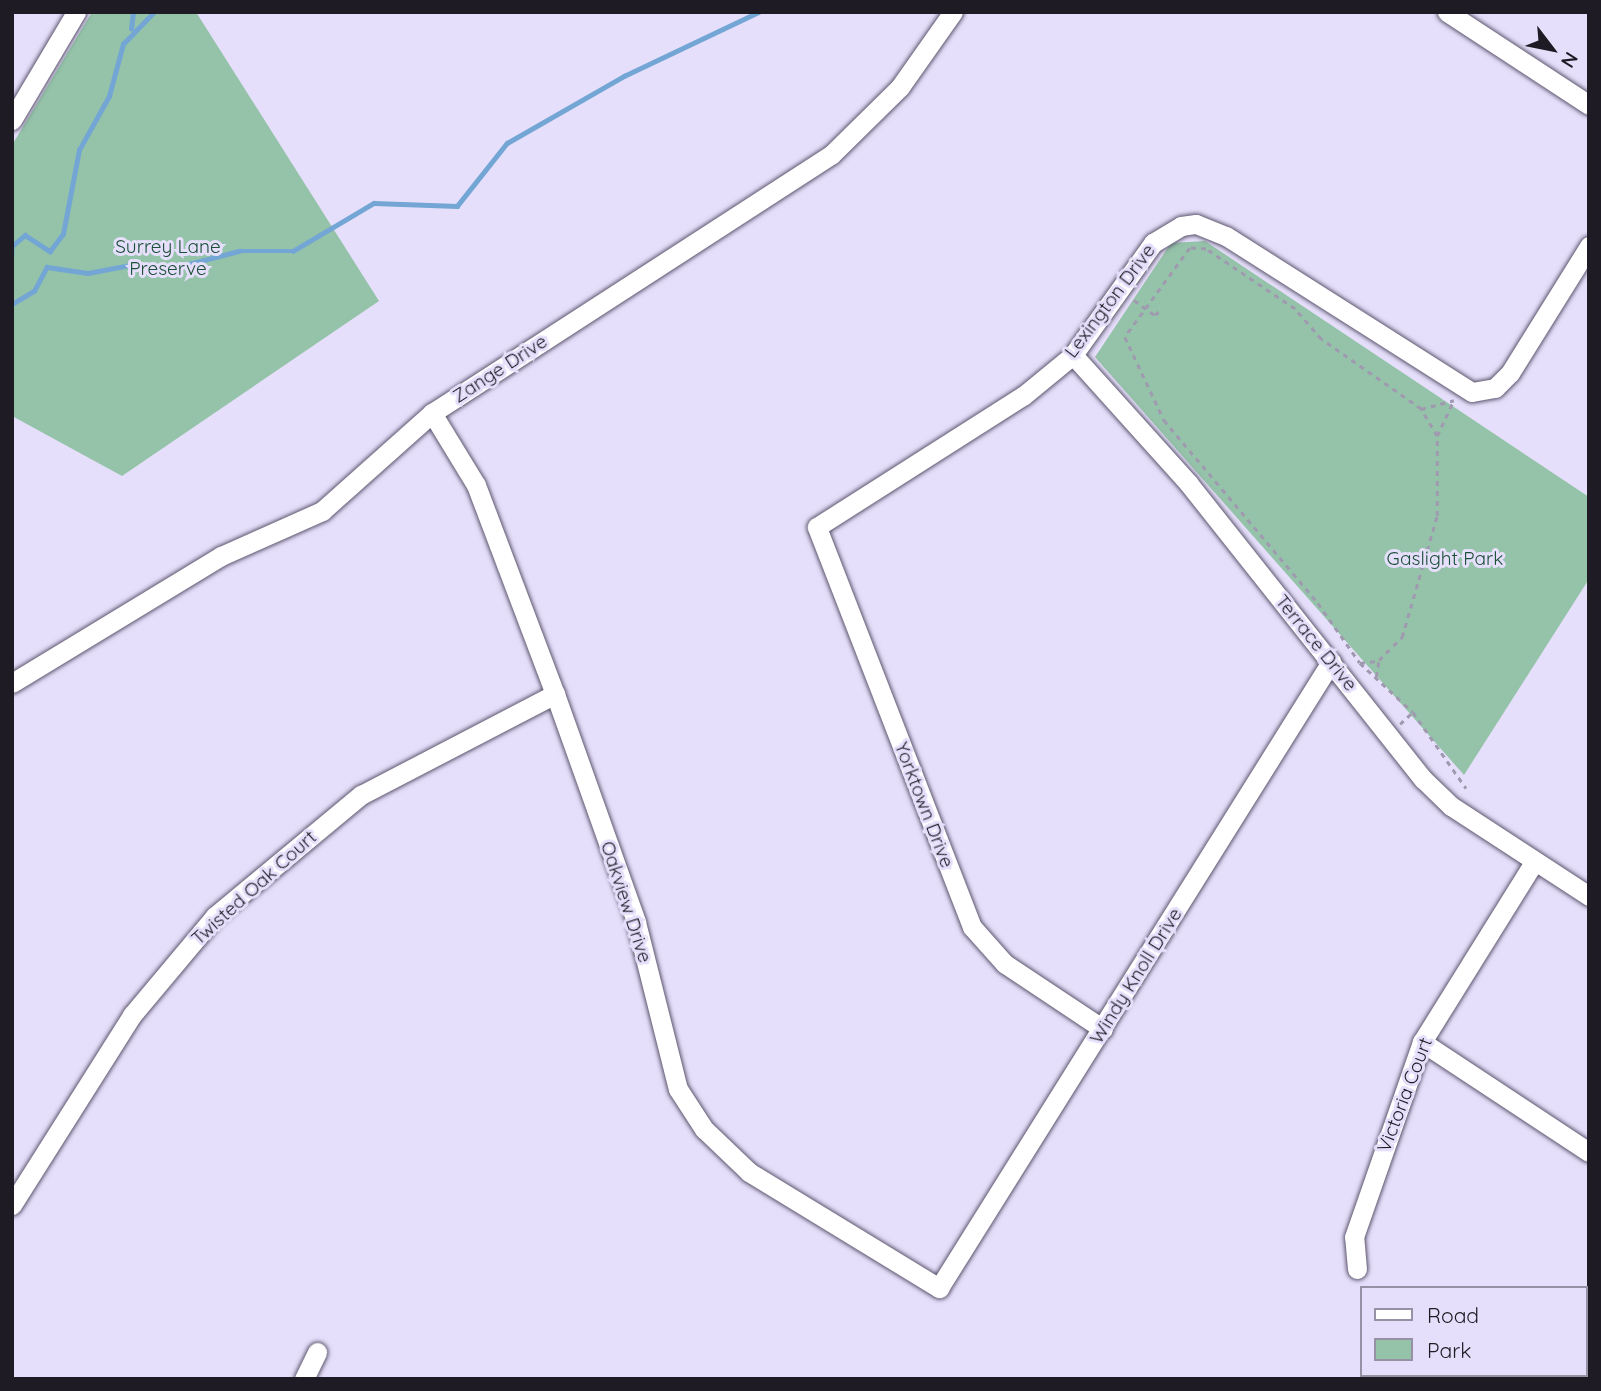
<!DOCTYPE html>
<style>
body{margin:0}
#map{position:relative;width:1601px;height:1391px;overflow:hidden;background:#e6dffb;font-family:Quicksand,sans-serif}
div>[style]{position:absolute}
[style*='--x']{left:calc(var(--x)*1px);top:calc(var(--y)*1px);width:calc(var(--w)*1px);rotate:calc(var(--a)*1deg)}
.green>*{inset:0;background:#95c3a9}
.stream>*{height:4.5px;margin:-2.25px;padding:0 2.25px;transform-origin:2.25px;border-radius:2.25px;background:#73a6d4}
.path>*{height:2.5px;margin-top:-1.25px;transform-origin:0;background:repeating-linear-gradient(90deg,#9f9aaf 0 5px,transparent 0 10px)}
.roads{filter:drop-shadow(0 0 2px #5d566e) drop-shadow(0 0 2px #5d566e)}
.minor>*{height:19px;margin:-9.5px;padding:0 9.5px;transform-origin:9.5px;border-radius:9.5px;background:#fff}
span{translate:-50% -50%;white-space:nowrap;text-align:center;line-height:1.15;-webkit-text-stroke:6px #e6dffb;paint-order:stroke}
.park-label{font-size:19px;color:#1b4f36}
.street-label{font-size:19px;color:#1e1b25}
.frame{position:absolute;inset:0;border:14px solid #1e1b25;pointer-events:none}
.legend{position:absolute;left:1360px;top:1286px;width:228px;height:91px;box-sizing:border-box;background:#e6dffb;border:2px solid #9691a5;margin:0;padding:9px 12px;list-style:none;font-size:21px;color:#1e1b25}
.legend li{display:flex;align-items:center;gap:14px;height:35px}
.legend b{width:35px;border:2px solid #9691a5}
.north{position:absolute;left:1517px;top:14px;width:70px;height:70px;-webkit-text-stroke:5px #e6dffb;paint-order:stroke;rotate:122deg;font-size:19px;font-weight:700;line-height:28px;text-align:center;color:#1e1b25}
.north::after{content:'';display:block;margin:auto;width:24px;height:32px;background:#1e1b25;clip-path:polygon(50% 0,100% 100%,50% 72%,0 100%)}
</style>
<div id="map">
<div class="green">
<i style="clip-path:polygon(92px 12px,196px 12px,379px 301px,122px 476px,12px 416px,12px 145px)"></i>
<i style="clip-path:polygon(1205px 241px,1589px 497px,1589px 579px,1464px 775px,1095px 357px,1171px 243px)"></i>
</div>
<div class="stream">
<i style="--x:131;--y:29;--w:17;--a:-83"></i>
<i style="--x:12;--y:246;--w:17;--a:-40"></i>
<i style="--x:25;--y:235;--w:30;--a:33"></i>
<i style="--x:50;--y:251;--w:21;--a:-53"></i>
<i style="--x:63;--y:234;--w:86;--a:-79.2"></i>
<i style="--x:79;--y:150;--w:62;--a:-60.9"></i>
<i style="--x:109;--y:96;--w:54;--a:-74.9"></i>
<i style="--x:123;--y:44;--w:45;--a:-45.9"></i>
<i style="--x:12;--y:249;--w:5;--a:90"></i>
<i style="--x:12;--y:304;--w:26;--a:-31"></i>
<i style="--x:34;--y:291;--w:27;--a:-62"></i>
<i style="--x:47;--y:267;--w:41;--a:8.3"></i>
<i style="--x:88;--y:273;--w:43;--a:-10.8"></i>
<i style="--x:130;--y:265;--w:33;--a:11"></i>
<i style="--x:162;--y:271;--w:80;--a:-14.6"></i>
<i style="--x:239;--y:251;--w:54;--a:0"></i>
<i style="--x:293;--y:251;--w:94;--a:-30.7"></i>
<i style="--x:374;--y:203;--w:83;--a:2.1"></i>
<i style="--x:457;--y:206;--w:80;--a:-51.6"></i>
<i style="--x:507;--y:143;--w:135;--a:-29.8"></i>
<i style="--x:624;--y:76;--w:149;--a:-25.4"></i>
<i style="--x:486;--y:1379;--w:15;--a:0"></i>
<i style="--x:597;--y:1379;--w:45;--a:0"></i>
</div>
<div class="path">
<i style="--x:1134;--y:300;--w:26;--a:36"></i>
<i style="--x:1155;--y:315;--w:6;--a:-45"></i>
<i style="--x:1421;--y:409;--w:34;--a:-15"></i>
<i style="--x:1437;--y:436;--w:31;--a:-121"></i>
<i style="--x:1421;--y:409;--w:122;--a:-145"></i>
<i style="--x:1321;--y:339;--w:40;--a:-131"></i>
<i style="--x:1295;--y:309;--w:107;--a:-146"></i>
<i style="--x:1206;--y:249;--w:16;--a:-176"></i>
<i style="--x:1190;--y:248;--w:110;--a:126.1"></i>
<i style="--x:1125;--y:337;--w:92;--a:64.8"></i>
<i style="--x:1164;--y:420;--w:239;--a:49.9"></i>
<i style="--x:1318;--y:603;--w:73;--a:55"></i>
<i style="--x:1360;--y:663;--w:72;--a:42.8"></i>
<i style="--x:1413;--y:712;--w:93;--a:55.1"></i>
<i style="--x:1360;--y:663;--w:17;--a:-7"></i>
<i style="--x:1376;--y:677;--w:17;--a:-80"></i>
<i style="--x:1379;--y:660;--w:33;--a:-45"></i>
<i style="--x:1402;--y:637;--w:126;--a:-73.9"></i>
<i style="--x:1437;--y:516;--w:80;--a:-90"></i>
<i style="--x:1437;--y:436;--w:38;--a:-65"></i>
<i style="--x:1400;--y:724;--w:18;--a:-43"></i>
<i style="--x:1585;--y:1357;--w:4;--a:0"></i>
<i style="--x:1469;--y:1379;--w:8;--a:-30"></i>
</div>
<div class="roads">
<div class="minor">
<i style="--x:1447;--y:12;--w:170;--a:33.2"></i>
<i style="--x:12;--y:120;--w:126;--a:-59.3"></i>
<i style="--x:1073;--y:355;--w:173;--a:48"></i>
<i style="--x:1189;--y:484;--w:377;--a:51.6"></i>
<i style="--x:1423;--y:779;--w:39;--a:44"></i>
<i style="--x:1451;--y:806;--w:165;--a:33.1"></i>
<i style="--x:432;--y:413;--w:84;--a:58.6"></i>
<i style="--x:476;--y:485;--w:223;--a:69.3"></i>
<i style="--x:555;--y:694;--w:242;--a:70.4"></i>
<i style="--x:636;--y:922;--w:172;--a:75.9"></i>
<i style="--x:678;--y:1089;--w:48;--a:57"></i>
<i style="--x:704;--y:1129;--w:62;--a:43.7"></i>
<i style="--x:749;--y:1172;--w:223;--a:31.4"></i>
<i style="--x:939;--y:1288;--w:739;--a:-57.95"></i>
<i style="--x:12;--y:683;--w:245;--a:-31.3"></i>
<i style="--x:221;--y:556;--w:111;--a:-24"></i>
<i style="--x:322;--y:511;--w:147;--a:-41.7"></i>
<i style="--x:432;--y:413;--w:475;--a:-32.9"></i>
<i style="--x:831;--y:155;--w:97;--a:-44.6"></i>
<i style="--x:900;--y:87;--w:92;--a:-54.8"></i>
<i style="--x:1103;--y:1029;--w:118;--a:-146.4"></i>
<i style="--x:1005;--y:964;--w:50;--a:-131.7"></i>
<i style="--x:972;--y:927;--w:429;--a:-111.2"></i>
<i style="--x:817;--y:527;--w:244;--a:-32.5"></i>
<i style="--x:1023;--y:396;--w:65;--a:-39.4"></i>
<i style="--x:1073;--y:355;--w:138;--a:-54.5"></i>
<i style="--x:1153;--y:243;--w:33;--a:-31"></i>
<i style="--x:1181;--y:226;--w:15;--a:-8"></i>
<i style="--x:1196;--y:224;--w:32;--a:22"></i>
<i style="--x:1226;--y:236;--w:291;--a:32.4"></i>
<i style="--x:1472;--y:392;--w:23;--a:-10"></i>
<i style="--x:1495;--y:388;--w:21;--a:-45"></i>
<i style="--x:1510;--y:373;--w:150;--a:-58.1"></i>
<i style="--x:1422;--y:1042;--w:200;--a:33.4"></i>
<i style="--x:12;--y:1205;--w:225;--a:-57.7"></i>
<i style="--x:132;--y:1015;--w:129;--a:-50"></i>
<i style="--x:215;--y:916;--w:190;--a:-39.7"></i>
<i style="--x:361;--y:795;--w:219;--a:-27.5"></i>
<i style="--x:1357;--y:1269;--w:32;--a:-95"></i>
<i style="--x:1354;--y:1237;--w:207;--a:-70.8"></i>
<i style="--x:1422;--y:1042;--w:212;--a:-58.1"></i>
<i style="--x:304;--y:1379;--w:30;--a:-64"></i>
</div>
</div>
<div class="park-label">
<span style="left:168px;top:258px">Surrey Lane<br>Preserve</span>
<span style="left:1445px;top:559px">Gaslight Park</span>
</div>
<div class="street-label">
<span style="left:1110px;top:301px;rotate:-53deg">Lexington Drive</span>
<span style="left:500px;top:369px;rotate:-33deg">Zange Drive</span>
<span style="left:1316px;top:643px;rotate:51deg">Terrace Drive</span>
<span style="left:924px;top:805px;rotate:69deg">Yorktown Drive</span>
<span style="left:254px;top:888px;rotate:-42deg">Twisted Oak Court</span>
<span style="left:626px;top:902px;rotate:72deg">Oakview Drive</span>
<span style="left:1136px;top:976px;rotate:-58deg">Windy Knoll Drive</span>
<span style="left:1405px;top:1095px;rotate:-69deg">Victoria Court</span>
</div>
<div class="frame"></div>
<ul class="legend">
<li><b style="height:9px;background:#fff"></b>Road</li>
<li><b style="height:19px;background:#95c3a9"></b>Park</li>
</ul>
<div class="north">N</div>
</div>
